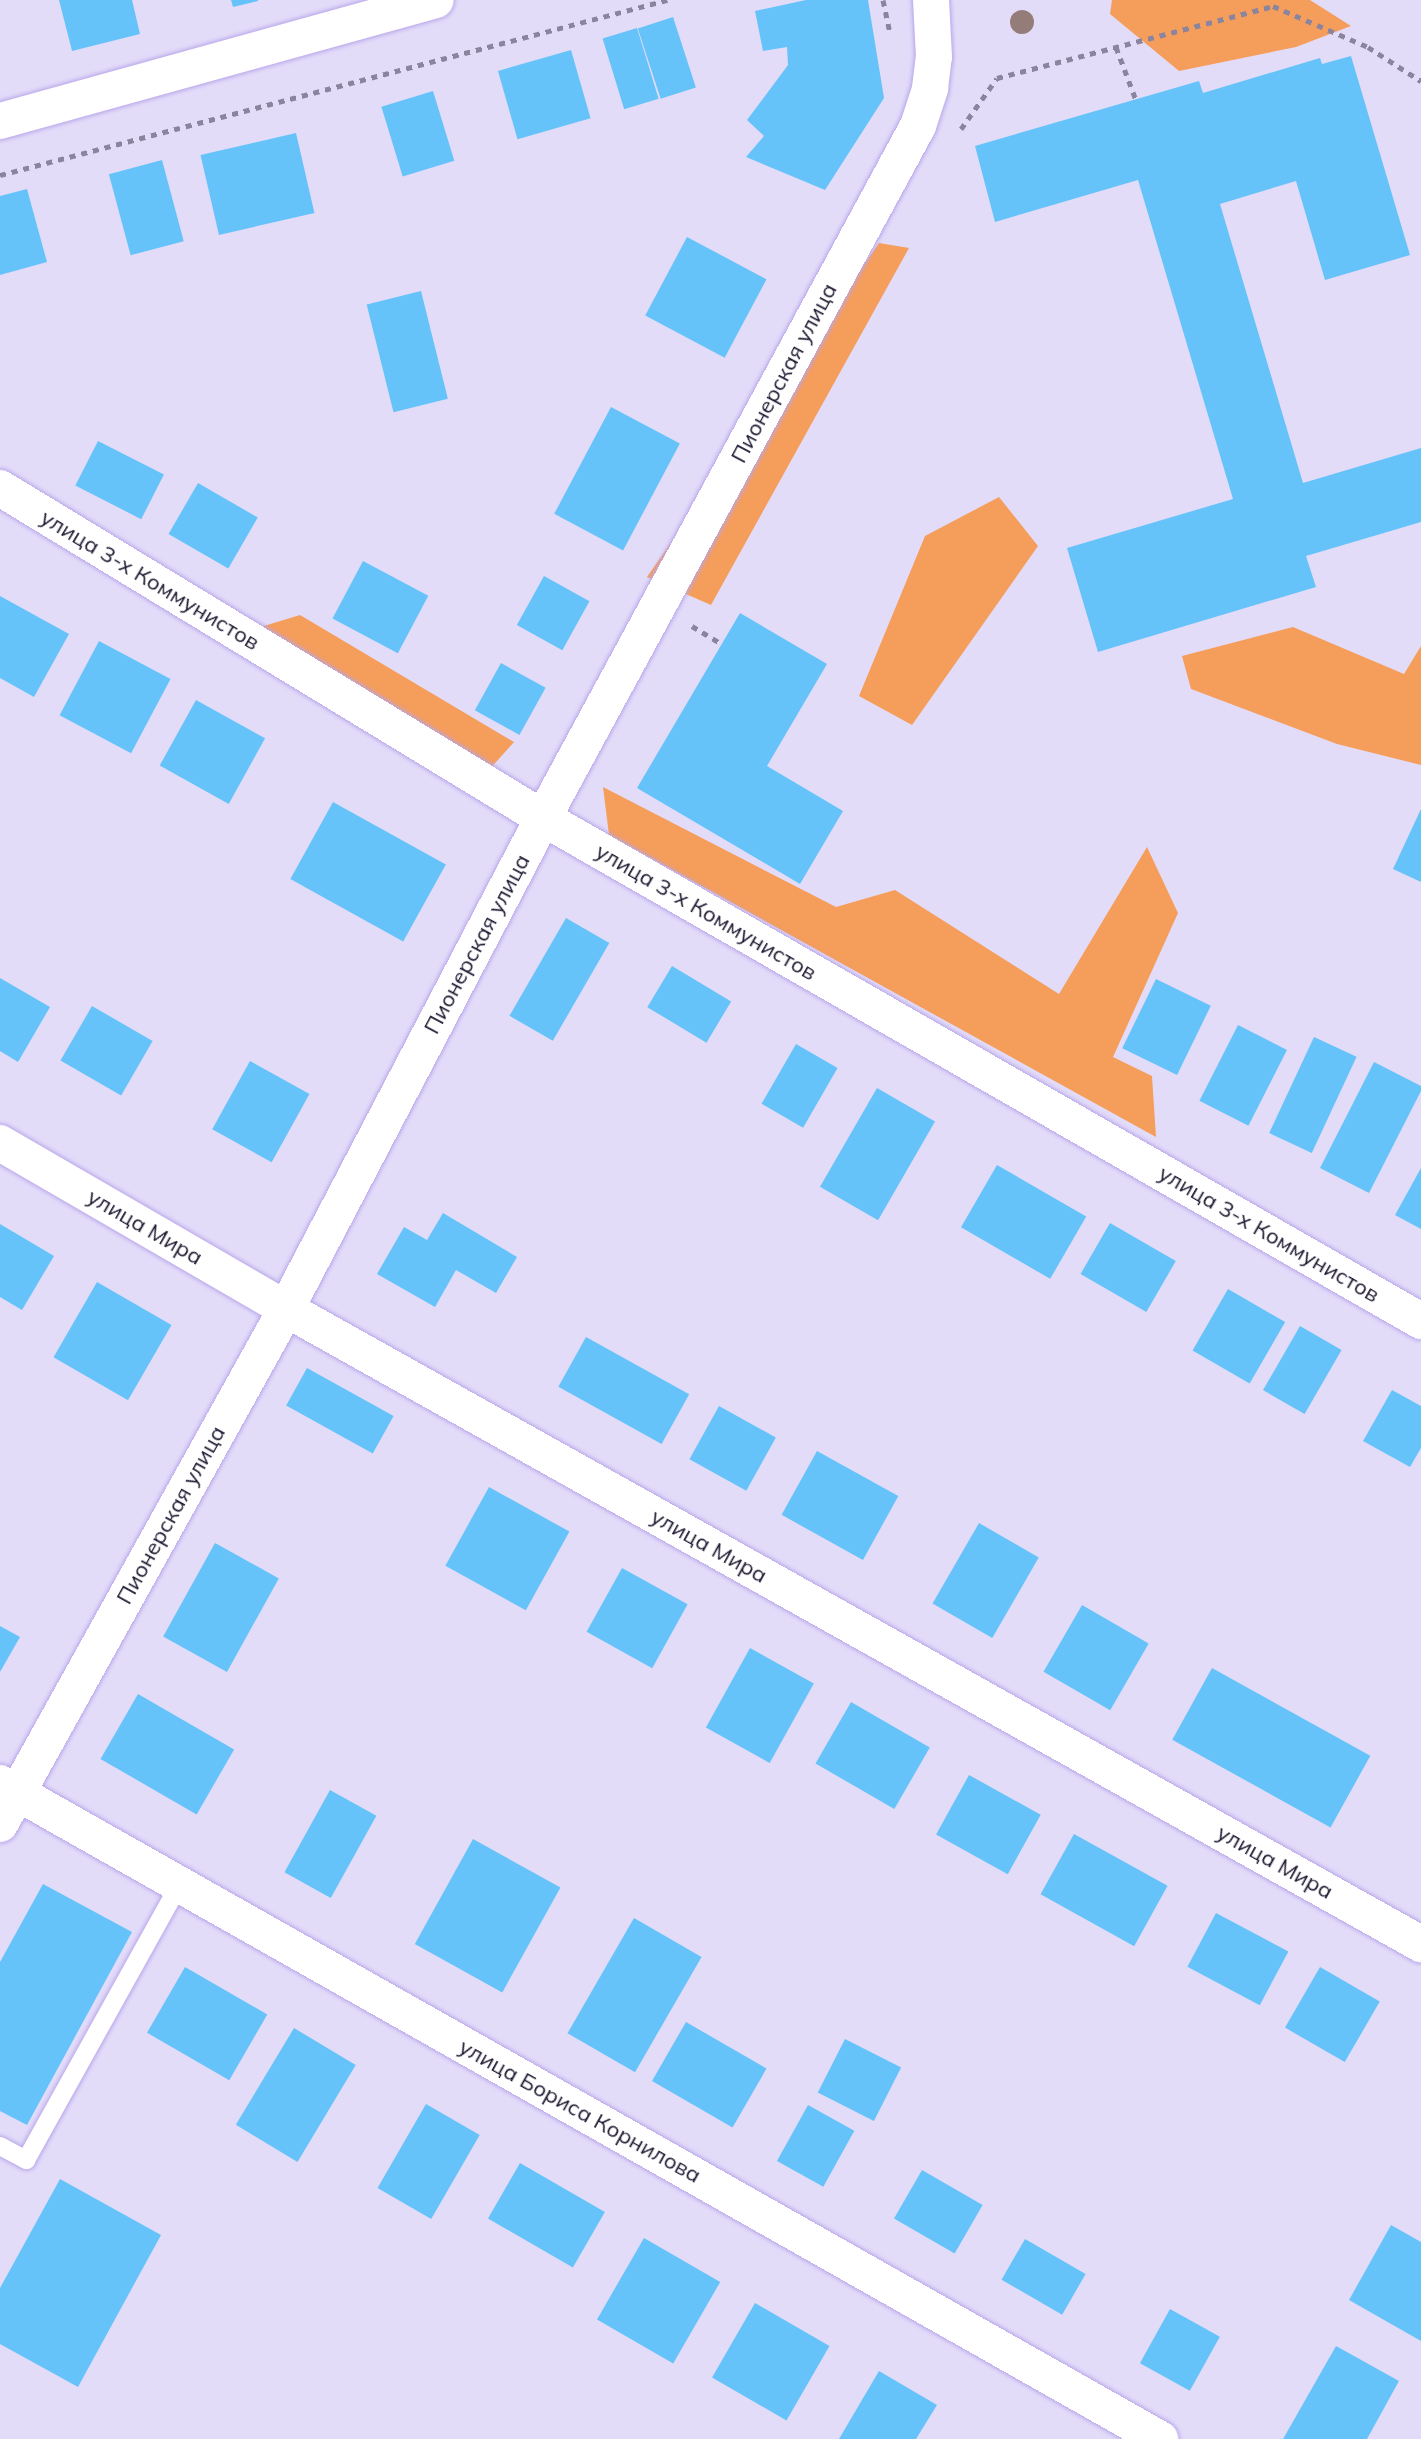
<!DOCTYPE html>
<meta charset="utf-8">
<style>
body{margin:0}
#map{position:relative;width:1421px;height:2439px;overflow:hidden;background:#e3dcf9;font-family:Mulish,sans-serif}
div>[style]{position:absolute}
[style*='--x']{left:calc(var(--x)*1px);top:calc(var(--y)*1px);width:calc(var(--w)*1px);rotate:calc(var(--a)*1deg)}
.green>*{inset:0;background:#f59d5b}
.building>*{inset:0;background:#66c3f9;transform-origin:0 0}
.path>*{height:5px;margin-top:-2.5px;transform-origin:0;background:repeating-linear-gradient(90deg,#8b849f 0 6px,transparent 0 12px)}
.roads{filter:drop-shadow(0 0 2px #b9a6ea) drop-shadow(0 0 2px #b9a6ea)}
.service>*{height:18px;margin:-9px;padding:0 9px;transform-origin:9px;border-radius:9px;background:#fff}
.minor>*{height:36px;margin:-18px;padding:0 18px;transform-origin:18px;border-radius:18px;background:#fff}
.trees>*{width:24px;height:24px;margin:-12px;border-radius:50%;background:#947c78}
span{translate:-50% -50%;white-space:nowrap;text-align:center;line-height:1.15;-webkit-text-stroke:8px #fff;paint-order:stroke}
.street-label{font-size:22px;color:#1f1831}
</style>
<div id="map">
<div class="green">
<i style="clip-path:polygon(1112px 0,1310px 0,1351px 26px,1296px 47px,1179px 71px,1110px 14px)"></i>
<i style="clip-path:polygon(879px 243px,909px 248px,711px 605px,647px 577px)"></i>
<i style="clip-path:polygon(999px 497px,1038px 546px,912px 725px,859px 696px,925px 536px)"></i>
<i style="clip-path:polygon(300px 615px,514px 742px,488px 771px,254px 629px)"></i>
<i style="clip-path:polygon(1293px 627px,1404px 674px,1421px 646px,1421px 765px,1337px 744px,1191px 689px,1182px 656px)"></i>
<i style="clip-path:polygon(603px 787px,836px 907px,895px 890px,1059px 994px,1147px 847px,1178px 913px,1113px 1057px,1152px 1076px,1156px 1137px,609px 835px)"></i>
</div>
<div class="building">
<i style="clip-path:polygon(59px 0,132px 0,140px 34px,72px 51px)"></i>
<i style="clip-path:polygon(231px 0,258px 0,258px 1px,233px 7px)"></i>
<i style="clip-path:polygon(806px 0,868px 0,884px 98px,825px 190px,746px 157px,764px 136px,747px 120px,788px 65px,787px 47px,763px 51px,755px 11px)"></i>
<i style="left:673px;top:17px;width:74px;height:37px;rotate:72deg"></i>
<i style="left:637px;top:28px;width:74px;height:36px;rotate:73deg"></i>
<i style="left:571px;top:50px;width:71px;height:76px;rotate:74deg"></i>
<i style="clip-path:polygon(1351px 56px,1410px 255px,1325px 280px,1296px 181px,1220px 204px,1303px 483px,1421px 448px,1421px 522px,1306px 556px,1316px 587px,1098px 652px,1067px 548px,1233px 499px,1138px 180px,995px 222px,975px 146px,1199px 81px,1203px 93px,1320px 58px,1322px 64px)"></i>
<i style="left:433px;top:91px;width:73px;height:54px;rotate:73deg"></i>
<i style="left:296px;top:133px;width:82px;height:98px;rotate:77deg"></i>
<i style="left:162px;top:160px;width:84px;height:55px;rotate:75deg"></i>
<i style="clip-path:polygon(27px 189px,47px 262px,0 275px,0 196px)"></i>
<i style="left:687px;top:237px;width:90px;height:89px;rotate:28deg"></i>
<i style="left:421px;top:291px;width:111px;height:56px;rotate:76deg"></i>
<i style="left:611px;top:407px;width:78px;height:121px;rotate:28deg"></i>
<i style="left:98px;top:441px;width:74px;height:50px;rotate:27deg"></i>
<i style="left:198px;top:483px;width:69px;height:59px;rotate:30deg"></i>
<i style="left:363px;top:561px;width:74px;height:65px;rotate:28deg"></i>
<i style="left:544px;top:576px;width:52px;height:56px;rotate:29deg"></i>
<i style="clip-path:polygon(0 596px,69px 634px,34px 697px,0 678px)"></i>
<i style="clip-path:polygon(740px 613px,827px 664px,767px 766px,843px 811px,800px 884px,637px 788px)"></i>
<i style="left:99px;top:641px;width:81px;height:84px;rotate:28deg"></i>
<i style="left:501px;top:663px;width:51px;height:54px;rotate:29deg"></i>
<i style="left:196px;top:700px;width:79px;height:75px;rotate:29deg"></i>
<i style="left:333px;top:802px;width:129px;height:88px;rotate:29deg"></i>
<i style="clip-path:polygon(1421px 809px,1421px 882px,1393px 869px)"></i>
<i style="left:566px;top:918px;width:50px;height:113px;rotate:30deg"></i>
<i style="left:672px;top:966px;width:69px;height:48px;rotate:31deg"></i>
<i style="clip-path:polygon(0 978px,50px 1007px,18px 1062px,0 1051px)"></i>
<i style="left:1156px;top:979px;width:61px;height:77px;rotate:26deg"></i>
<i style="left:92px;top:1006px;width:70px;height:63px;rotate:30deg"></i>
<i style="left:1238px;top:1025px;width:55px;height:85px;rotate:27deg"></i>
<i style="left:1314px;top:1037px;width:47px;height:106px;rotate:25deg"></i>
<i style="left:796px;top:1044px;width:48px;height:69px;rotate:30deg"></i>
<i style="left:250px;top:1061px;width:68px;height:78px;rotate:29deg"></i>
<i style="clip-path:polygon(1374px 1062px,1421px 1086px,1421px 1091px,1369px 1193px,1320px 1168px)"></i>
<i style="left:877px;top:1088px;width:67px;height:114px;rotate:30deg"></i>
<i style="left:997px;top:1165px;width:103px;height:72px;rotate:30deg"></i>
<i style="clip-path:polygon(1421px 1168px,1421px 1229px,1395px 1215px)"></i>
<i style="clip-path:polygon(443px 1213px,517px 1257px,496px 1293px,456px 1270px,435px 1307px,377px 1274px,404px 1227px,427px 1240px)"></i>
<i style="left:1110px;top:1223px;width:76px;height:59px;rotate:30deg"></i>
<i style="clip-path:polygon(0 1224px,54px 1256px,22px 1310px,0 1297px)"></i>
<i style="left:97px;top:1282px;width:86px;height:87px;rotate:30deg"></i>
<i style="left:1228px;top:1289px;width:66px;height:71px;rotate:30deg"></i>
<i style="left:1300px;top:1326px;width:48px;height:74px;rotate:30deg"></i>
<i style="left:586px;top:1337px;width:118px;height:57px;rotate:29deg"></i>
<i style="left:307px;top:1368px;width:99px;height:43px;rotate:29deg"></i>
<i style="clip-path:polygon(1392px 1390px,1421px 1406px,1421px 1448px,1410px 1467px,1363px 1441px)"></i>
<i style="left:719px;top:1406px;width:65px;height:61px;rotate:29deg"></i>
<i style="left:817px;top:1451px;width:93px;height:73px;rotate:29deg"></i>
<i style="left:489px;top:1487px;width:92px;height:90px;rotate:29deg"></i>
<i style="left:979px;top:1523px;width:69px;height:93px;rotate:30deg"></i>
<i style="left:215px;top:1543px;width:73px;height:107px;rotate:29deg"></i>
<i style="left:622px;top:1568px;width:75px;height:73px;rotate:29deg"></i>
<i style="left:1082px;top:1605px;width:77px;height:77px;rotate:30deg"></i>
<i style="clip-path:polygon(0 1626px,20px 1637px,0 1672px)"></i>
<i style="left:750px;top:1648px;width:73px;height:91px;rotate:29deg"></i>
<i style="left:1212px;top:1668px;width:181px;height:82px;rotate:29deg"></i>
<i style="left:138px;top:1694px;width:111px;height:75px;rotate:30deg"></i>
<i style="left:851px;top:1702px;width:91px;height:71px;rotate:30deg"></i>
<i style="left:969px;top:1775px;width:82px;height:68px;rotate:29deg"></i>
<i style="left:330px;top:1790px;width:53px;height:94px;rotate:29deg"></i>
<i style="left:1074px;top:1834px;width:107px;height:69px;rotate:29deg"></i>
<i style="left:473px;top:1839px;width:100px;height:120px;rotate:29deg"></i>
<i style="clip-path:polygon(43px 1884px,132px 1932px,27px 2125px,0 2111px,0 1962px)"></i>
<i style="left:1216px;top:1913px;width:82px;height:61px;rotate:28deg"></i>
<i style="left:634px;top:1918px;width:78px;height:133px;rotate:30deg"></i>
<i style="left:185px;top:1967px;width:95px;height:76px;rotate:30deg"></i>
<i style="left:1320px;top:1967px;width:69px;height:70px;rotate:30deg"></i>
<i style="left:686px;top:2022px;width:93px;height:68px;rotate:30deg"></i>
<i style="left:294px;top:2028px;width:72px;height:113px;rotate:31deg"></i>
<i style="left:845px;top:2039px;width:63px;height:60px;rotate:27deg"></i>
<i style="left:426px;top:2104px;width:62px;height:97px;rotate:30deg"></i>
<i style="left:808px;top:2105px;width:53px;height:64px;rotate:29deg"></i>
<i style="left:520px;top:2163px;width:98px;height:64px;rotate:30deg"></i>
<i style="left:922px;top:2170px;width:70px;height:56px;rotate:30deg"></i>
<i style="clip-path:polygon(60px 2179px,161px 2235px,78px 2387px,0 2344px,0 2288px)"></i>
<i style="clip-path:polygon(1391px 2225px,1421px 2242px,1421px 2341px,1349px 2300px)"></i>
<i style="left:644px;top:2238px;width:88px;height:94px;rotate:30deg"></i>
<i style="left:1025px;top:2239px;width:70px;height:47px;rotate:30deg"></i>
<i style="left:755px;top:2303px;width:86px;height:86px;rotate:30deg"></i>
<i style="left:1170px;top:2309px;width:57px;height:62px;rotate:29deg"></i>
<i style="clip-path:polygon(1336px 2346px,1399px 2381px,1367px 2439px,1283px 2439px)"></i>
<i style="clip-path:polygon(879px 2371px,937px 2405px,916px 2439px,839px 2439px)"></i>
</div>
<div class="path">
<i style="--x:883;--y:0;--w:35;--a:78"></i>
<i style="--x:1116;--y:47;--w:57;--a:69.3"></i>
<i style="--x:961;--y:129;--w:62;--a:-54.8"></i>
<i style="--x:997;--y:78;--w:285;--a:-14.6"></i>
<i style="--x:1273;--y:6;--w:103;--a:23.3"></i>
<i style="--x:1368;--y:47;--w:63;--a:32.7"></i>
<i style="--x:0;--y:175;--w:690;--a:-14.7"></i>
<i style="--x:692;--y:626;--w:35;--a:31"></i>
</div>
<div class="roads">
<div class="service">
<i style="--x:0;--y:2146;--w:30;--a:28"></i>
<i style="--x:26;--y:2160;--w:315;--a:-60.9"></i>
</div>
<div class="minor">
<i style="--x:0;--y:121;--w:452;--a:-15.5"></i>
<i style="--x:0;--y:488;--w:635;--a:31.29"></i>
<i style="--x:543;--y:818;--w:1012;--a:29.81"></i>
<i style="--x:0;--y:1143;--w:331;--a:30.1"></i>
<i style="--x:286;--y:1309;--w:1301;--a:29.23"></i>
<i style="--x:0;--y:1783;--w:1333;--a:29.49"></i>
<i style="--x:0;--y:1824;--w:589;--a:-60.95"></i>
<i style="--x:286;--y:1309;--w:554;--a:-62.37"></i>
<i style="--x:543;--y:818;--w:787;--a:-61.55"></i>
<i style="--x:918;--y:126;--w:40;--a:-72"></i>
<i style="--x:930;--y:88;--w:31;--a:-83"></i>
<i style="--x:934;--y:57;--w:57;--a:-93"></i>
</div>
</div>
<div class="trees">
<i style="left:1022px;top:22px"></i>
</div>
<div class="street-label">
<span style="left:784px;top:373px;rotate:-62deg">Пионерская улица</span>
<span style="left:150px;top:580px;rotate:31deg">улица 3-х Коммунистов</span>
<span style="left:706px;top:912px;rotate:30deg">улица 3-х Коммунистов</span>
<span style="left:477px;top:944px;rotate:-62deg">Пионерская улица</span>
<span style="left:145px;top:1227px;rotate:30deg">улица Мира</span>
<span style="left:1269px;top:1234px;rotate:30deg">улица 3-х Коммунистов</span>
<span style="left:171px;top:1515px;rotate:-61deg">Пионерская улица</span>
<span style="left:709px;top:1546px;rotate:29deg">улица Мира</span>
<span style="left:1275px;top:1862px;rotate:29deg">улица Мира</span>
<span style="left:580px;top:2111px;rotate:29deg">улица Бориса Корнилова</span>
</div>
</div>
